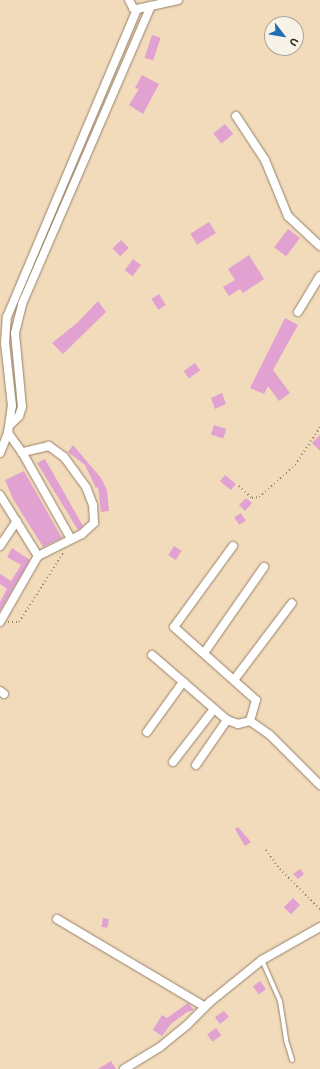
<!DOCTYPE html>
<style>
body{margin:0}
#map{position:relative;width:320px;height:1069px;overflow:hidden;background:#f2dbbb;font-family:Itim,sans-serif}
div>[style]{position:absolute}
[style*='--x']{left:calc(var(--x)*1px);top:calc(var(--y)*1px);width:calc(var(--w)*1px);rotate:calc(var(--a)*1deg)}
.building>*{inset:0;background:#e1a1d1;transform-origin:0 0}
.path>*{height:1.5px;margin-top:-0.75px;transform-origin:0;background:repeating-linear-gradient(90deg,#96826c 0 1px,transparent 0 4px)}
.roads{filter:drop-shadow(0 0 1px #96826c) drop-shadow(0 0 1px #96826c)}
.service>*{height:4px;margin:-2px;padding:0 2px;transform-origin:2px;border-radius:2px;background:#fff}
.minor>*{height:8px;margin:-4px;padding:0 4px;transform-origin:4px;border-radius:4px;background:#fff}
span{translate:-50% -50%;white-space:nowrap;text-align:center;line-height:1.15;-webkit-text-stroke:3px #f7f3e8;paint-order:stroke}
.north{position:absolute;left:264px;top:16px;width:40px;height:40px;box-sizing:border-box;background:#f7f3e8;border:1px solid #aca397;border-radius:50%;rotate:121deg;font-size:11px;font-weight:700;line-height:16px;text-align:center;color:#3b2a1e}
.north::after{content:'';display:block;margin:auto;width:14px;height:18px;background:#1f6fb2;clip-path:polygon(50% 0,100% 100%,50% 72%,0 100%)}
</style>
<div id="map">
<div class="building">
<i style="left:152px;top:35px;width:9px;height:24px;rotate:18deg"></i>
<i style="clip-path:polygon(142px 75px,159px 84px,143px 114px,129px 105px,139px 89px,135px 88px)"></i>
<i style="left:225px;top:124px;width:13px;height:15px;rotate:51deg"></i>
<i style="left:209px;top:222px;width:13px;height:22px;rotate:58deg"></i>
<i style="left:288px;top:229px;width:15px;height:23px;rotate:37deg"></i>
<i style="left:121px;top:240px;width:11px;height:12px;rotate:45deg"></i>
<i style="clip-path:polygon(249px 255px,264px 279px,243px 293px,240px 289px,229px 296px,223px 287px,235px 280px,228px 269px)"></i>
<i style="left:133px;top:259px;width:10px;height:14px;rotate:37deg"></i>
<i style="left:159px;top:294px;width:13px;height:9px;rotate:58deg"></i>
<i style="clip-path:polygon(98px 301px,106px 312px,63px 354px,52px 343px,77px 323px)"></i>
<i style="clip-path:polygon(285px 318px,298px 325px,273px 370px,290px 393px,279px 401px,268px 386px,264px 394px,250px 388px)"></i>
<i style="left:195px;top:363px;width:9px;height:14px;rotate:54deg"></i>
<i style="clip-path:polygon(222px 393px,226px 404px,215px 409px,211px 398px)"></i>
<i style="left:214px;top:425px;width:13px;height:10px;rotate:18deg"></i>
<i style="clip-path:polygon(320px 435px,320px 451px,312px 443px)"></i>
<i style="clip-path:polygon(73px 445px,101px 478px,107px 490px,109px 511px,101px 512px,98px 487px,96px 488px,85px 465px,68px 452px)"></i>
<i style="clip-path:polygon(45px 459px,83px 526px,78px 530px,37px 463px)"></i>
<i style="clip-path:polygon(24px 471px,62px 538px,43px 547px,13px 499px,5px 480px)"></i>
<i style="left:225px;top:475px;width:14px;height:8px;rotate:39deg"></i>
<i style="clip-path:polygon(246px 498px,252px 503px,245px 511px,239px 505px)"></i>
<i style="left:241px;top:513px;width:9px;height:8px;rotate:58deg"></i>
<i style="left:174px;top:546px;width:9px;height:11px;rotate:32deg"></i>
<i style="clip-path:polygon(12px 548px,30px 560px,0 611px,0 602px,7px 589px,0 584px,0 574px,11px 581px,21px 565px,7px 557px)"></i>
<i style="clip-path:polygon(238px 827px,251px 842px,245px 846px,235px 829px)"></i>
<i style="clip-path:polygon(300px 869px,304px 874px,298px 879px,293px 874px)"></i>
<i style="left:293px;top:898px;width:10px;height:13px;rotate:45deg"></i>
<i style="left:103px;top:918px;width:6px;height:9px;rotate:9deg"></i>
<i style="left:260px;top:981px;width:10px;height:9px;rotate:53deg"></i>
<i style="clip-path:polygon(188px 1003px,194px 1010px,187px 1012px,171px 1024px,162px 1036px,153px 1030px,162px 1015px,167px 1018px)"></i>
<i style="clip-path:polygon(224px 1011px,229px 1017px,220px 1024px,215px 1017px)"></i>
<i style="left:216px;top:1028px;width:9px;height:11px;rotate:54deg"></i>
<i style="clip-path:polygon(111px 1061px,116px 1069px,98px 1069px)"></i>
</div>
<div class="path">
<i style="--x:239;--y:486;--w:18;--a:43"></i>
<i style="--x:252;--y:498;--w:7;--a:-8"></i>
<i style="--x:259;--y:497;--w:48;--a:-41.6"></i>
<i style="--x:295;--y:465;--w:45;--a:-56.7"></i>
<i style="--x:8;--y:622;--w:11;--a:0"></i>
<i style="--x:19;--y:622;--w:82;--a:-57.5"></i>
<i style="--x:266;--y:850;--w:24;--a:54"></i>
<i style="--x:280;--y:869;--w:57;--a:45"></i>
</div>
<div class="roads">
<div class="service">
<i style="--x:262;--y:960;--w:45;--a:66.3"></i>
<i style="--x:280;--y:1001;--w:39;--a:81"></i>
<i style="--x:286;--y:1040;--w:21;--a:73"></i>
</div>
<div class="minor">
<i style="--x:129;--y:0;--w:9;--a:63"></i>
<i style="--x:133;--y:8;--w:4;--a:14"></i>
<i style="--x:137;--y:9;--w:42;--a:-12.4"></i>
<i style="--x:236;--y:116;--w:53;--a:56.6"></i>
<i style="--x:265;--y:160;--w:61;--a:67.7"></i>
<i style="--x:288;--y:216;--w:44;--a:43.2"></i>
<i style="--x:298;--y:312;--w:42;--a:-58.6"></i>
<i style="--x:10;--y:425;--w:13;--a:-45"></i>
<i style="--x:19;--y:416;--w:9;--a:-72"></i>
<i style="--x:22;--y:407;--w:74;--a:-95.4"></i>
<i style="--x:15;--y:333;--w:30;--a:-76"></i>
<i style="--x:22;--y:304;--w:325;--a:-66.6"></i>
<i style="--x:8;--y:433;--w:24;--a:54"></i>
<i style="--x:22;--y:452;--w:100;--a:60.6"></i>
<i style="--x:0;--y:453;--w:22;--a:-68"></i>
<i style="--x:8;--y:433;--w:27;--a:-82"></i>
<i style="--x:12;--y:406;--w:63;--a:-96.3"></i>
<i style="--x:5;--y:343;--w:26;--a:-86"></i>
<i style="--x:7;--y:317;--w:334;--a:-67.1"></i>
<i style="--x:0;--y:495;--w:72;--a:58.1"></i>
<i style="--x:0;--y:546;--w:30;--a:-56"></i>
<i style="--x:233;--y:546;--w:100;--a:126.1"></i>
<i style="--x:174;--y:627;--w:110;--a:41.7"></i>
<i style="--x:256;--y:700;--w:22;--a:106"></i>
<i style="--x:250;--y:721;--w:24;--a:35"></i>
<i style="--x:270;--y:735;--w:71;--a:45"></i>
<i style="--x:0;--y:622;--w:76;--a:-60.1"></i>
<i style="--x:38;--y:556;--w:49;--a:-26.6"></i>
<i style="--x:82;--y:534;--w:16;--a:-43"></i>
<i style="--x:94;--y:523;--w:18;--a:-93"></i>
<i style="--x:93;--y:505;--w:19;--a:-111"></i>
<i style="--x:86;--y:487;--w:37;--a:-126"></i>
<i style="--x:64;--y:457;--w:19;--a:-144"></i>
<i style="--x:49;--y:446;--w:28;--a:167"></i>
<i style="--x:204;--y:653;--w:105;--a:-55.1"></i>
<i style="--x:152;--y:655;--w:99;--a:40.9"></i>
<i style="--x:227;--y:720;--w:12;--a:20"></i>
<i style="--x:238;--y:724;--w:12;--a:-14"></i>
<i style="--x:234;--y:680;--w:96;--a:-53"></i>
<i style="--x:0;--y:691;--w:5;--a:37"></i>
<i style="--x:147;--y:732;--w:62;--a:-54.2"></i>
<i style="--x:173;--y:762;--w:67;--a:-52.3"></i>
<i style="--x:196;--y:765;--w:55;--a:-55.4"></i>
<i style="--x:57;--y:919;--w:172;--a:30.7"></i>
<i style="--x:124;--y:1069;--w:42;--a:-31.4"></i>
<i style="--x:160;--y:1047;--w:35;--a:-39"></i>
<i style="--x:187;--y:1025;--w:33;--a:-45"></i>
<i style="--x:210;--y:1002;--w:67;--a:-38.9"></i>
<i style="--x:262;--y:960;--w:67;--a:-29.6"></i>
</div>
</div>
<div class="north">U</div>
</div>
